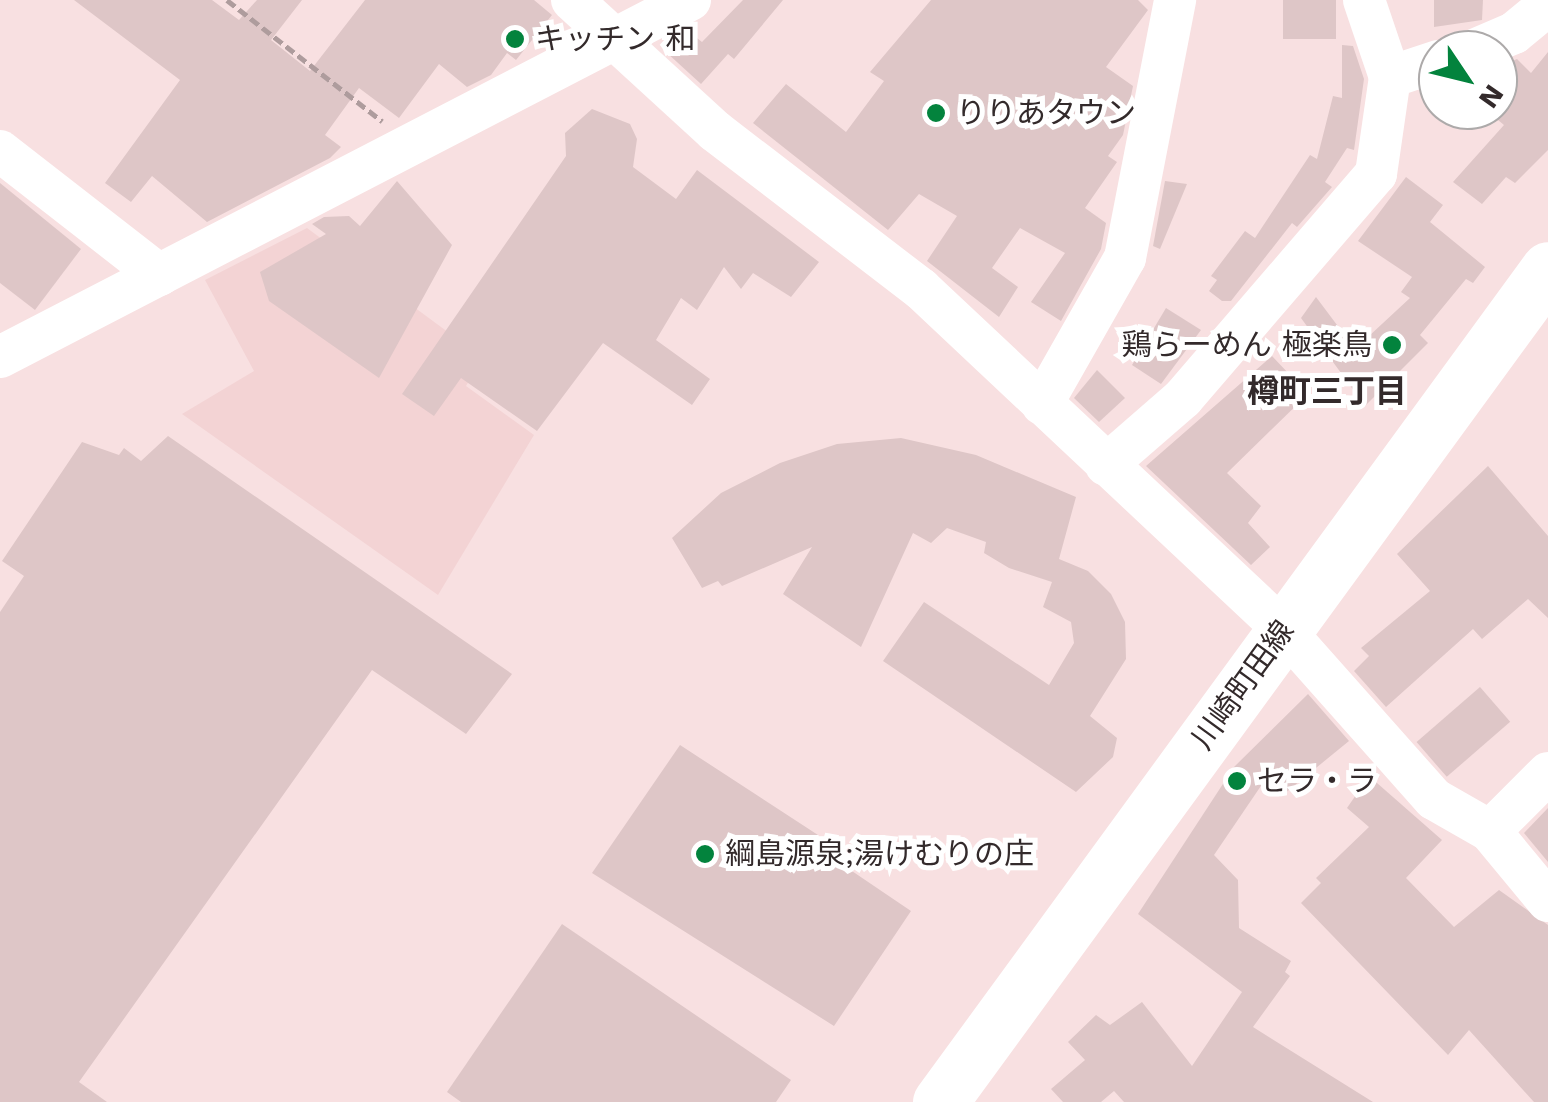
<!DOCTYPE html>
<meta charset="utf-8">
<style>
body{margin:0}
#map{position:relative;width:1548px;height:1102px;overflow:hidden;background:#f8e0e1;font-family:"Work Sans","Noto Sans JP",sans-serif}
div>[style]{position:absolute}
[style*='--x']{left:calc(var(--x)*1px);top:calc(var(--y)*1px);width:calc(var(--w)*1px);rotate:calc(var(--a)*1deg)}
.built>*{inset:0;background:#f3d3d4}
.building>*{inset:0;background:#dec6c7;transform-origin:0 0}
.path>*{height:5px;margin-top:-2.5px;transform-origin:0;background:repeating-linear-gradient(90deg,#ae9c9d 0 10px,transparent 0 15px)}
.minor>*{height:42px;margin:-21px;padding:0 21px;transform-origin:21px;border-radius:21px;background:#fff}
.major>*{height:55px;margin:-27.5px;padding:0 27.5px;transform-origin:27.5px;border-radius:27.5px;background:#fff}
.dots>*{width:28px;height:28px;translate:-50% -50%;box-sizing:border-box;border:5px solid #fff;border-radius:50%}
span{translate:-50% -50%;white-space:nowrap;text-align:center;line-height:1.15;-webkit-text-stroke:10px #fff;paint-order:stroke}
.poi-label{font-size:30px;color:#332a2b}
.left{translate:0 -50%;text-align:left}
.right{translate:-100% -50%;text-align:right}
.street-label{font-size:30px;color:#332a2b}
.neighbourhood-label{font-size:32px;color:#332a2b;font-weight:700}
.north{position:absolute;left:1418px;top:30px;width:100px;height:100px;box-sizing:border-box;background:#fff;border:2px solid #adaaaa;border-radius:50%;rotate:125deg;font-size:28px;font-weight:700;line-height:40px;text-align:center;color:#332a2b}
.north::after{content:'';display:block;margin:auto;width:35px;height:45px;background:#03833d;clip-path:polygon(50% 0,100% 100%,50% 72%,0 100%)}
</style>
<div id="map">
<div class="built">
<i style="clip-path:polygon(307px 228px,483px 358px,466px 386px,534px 435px,438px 595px,182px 414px,254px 371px,205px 280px)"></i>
</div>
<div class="building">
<i style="clip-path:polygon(74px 0,212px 0,239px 20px,257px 0,302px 0,271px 40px,310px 71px,365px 0,534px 0,552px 15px,516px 60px,507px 53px,491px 75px,467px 87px,439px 64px,399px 118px,359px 88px,325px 135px,341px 147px,330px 158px,207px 222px,152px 176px,131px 202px,105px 183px,180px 80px)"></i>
<i style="clip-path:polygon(743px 0,783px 0,734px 59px,728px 54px,701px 84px,666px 52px,687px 30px,702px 42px)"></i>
<i style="clip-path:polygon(931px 0,1138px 0,1148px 10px,1106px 67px,1133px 86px,1123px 135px,1108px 156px,1117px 162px,1085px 208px,1106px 223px,1101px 249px,1061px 321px,1031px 302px,1065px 253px,1020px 228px,992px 268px,1018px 287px,999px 317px,927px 261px,957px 216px,919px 194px,888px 230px,753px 123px,786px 84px,846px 132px,884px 81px,870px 72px)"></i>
<i style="left:1283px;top:0;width:53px;height:39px"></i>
<i style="clip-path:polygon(1434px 0,1483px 0,1482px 20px,1434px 27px)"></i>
<i style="clip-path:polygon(1342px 45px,1353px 46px,1364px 79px,1354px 150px,1347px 148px,1325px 182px,1332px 187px,1297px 227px,1292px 223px,1231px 301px,1222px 301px,1209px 291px,1217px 280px,1211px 276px,1245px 231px,1255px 238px,1310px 155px,1317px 159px,1333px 96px,1342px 98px)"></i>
<i style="clip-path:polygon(1548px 52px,1548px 150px,1515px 183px,1506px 177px,1482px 204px,1453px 182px,1504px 125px,1498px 120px,1498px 67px,1517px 59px,1531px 73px)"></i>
<i style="clip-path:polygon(592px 109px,630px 124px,637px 139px,633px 167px,676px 199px,697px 170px,819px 262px,791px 297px,753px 273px,741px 289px,724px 267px,697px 310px,681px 298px,656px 340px,710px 379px,692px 405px,603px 343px,537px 431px,461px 378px,434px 416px,402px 394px,566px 156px,565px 133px)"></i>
<i style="clip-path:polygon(1406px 177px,1443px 205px,1430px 222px,1485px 267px,1473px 283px,1466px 279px,1420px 335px,1428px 343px,1365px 406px,1301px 318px,1316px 297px,1355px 349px,1410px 298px,1401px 292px,1412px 277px,1358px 241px)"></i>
<i style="clip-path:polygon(397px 181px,452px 245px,379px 378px,269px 301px,260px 272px,326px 234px,312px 224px,324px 217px,349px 216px,360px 226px)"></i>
<i style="clip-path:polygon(1165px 181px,1187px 184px,1160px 249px,1153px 246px)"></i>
<i style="clip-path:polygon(0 183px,81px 249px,35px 310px,0 283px)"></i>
<i style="clip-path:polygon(1166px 308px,1201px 330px,1161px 384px,1132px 365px)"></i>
<i style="clip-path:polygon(1272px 356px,1308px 394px,1227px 473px,1261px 506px,1248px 523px,1270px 547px,1251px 565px,1146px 466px)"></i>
<i style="clip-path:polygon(1097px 370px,1125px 398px,1099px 422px,1074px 398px)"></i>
<i style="clip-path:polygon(168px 436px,512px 674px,466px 734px,372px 670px,79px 1082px,107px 1102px,0 1102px,0 612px,24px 576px,2px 561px,82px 442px,119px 455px,124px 448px,141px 461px)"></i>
<i style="clip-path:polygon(901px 438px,976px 455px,1076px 497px,1059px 559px,1088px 571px,1111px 594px,1125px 622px,1126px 659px,1090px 716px,1117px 738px,1113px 757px,1076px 792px,883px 661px,924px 602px,1049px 685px,1074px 643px,1071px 622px,1043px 607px,1052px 582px,1009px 568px,984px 553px,986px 542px,947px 528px,931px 543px,913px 533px,861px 647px,783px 594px,812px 547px,722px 586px,718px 581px,702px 588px,672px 538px,721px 493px,780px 463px,837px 444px)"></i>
<i style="clip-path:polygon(1488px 466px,1548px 536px,1548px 618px,1528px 599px,1482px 639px,1473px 629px,1386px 707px,1354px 671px,1369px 656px,1361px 648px,1430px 591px,1397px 554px)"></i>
<i style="left:1480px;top:687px;width:46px;height:84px;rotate:49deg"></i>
<i style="clip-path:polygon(1308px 694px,1349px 741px,1284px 794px,1267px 777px,1214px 855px,1238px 880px,1239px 928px,1291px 961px,1285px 972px,1290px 976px,1253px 1027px,1373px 1102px,1124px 1102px,1114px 1091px,1101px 1102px,1063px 1102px,1051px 1089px,1085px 1060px,1068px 1042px,1096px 1015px,1110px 1025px,1142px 1002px,1192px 1066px,1242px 992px,1138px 914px,1234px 767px)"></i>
<i style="clip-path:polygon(680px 745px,818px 835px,812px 844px,911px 911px,834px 1026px,592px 873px)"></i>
<i style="clip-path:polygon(1369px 776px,1442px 840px,1406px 878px,1454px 927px,1499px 890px,1548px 925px,1548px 1102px,1534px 1102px,1469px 1030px,1448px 1055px,1301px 903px,1321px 883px,1316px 878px,1369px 827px,1347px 808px)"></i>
<i style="clip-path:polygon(1548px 808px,1548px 862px,1524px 833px)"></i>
<i style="clip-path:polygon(562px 924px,791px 1080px,776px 1102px,461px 1102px,447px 1092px)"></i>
</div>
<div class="path">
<i style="--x:227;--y:0;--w:197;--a:38"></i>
</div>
<div class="minor">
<i style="--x:572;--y:0;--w:194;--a:42.5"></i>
<i style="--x:715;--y:131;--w:260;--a:37.5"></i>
<i style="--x:921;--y:289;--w:497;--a:43.2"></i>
<i style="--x:1283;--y:629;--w:227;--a:48.4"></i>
<i style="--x:1434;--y:799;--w:64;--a:29.7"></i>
<i style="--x:1490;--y:831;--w:91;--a:50.4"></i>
<i style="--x:1474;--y:50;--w:43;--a:-23"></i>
<i style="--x:1514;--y:33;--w:44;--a:-39.5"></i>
<i style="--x:1390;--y:77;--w:51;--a:-18.4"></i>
<i style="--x:0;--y:151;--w:202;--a:37.9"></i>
<i style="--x:0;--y:357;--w:777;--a:-27.36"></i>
<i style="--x:1042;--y:404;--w:168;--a:-60.4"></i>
<i style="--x:1125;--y:258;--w:263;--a:-79"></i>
<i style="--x:1106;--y:465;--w:102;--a:-41"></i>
<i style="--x:1183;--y:398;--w:296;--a:-49.3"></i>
<i style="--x:1376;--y:174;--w:98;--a:-81.8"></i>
<i style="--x:1390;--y:77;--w:81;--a:-108.7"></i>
<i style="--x:1490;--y:831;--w:82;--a:-45"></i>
</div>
<div class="major">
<i style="--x:940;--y:1102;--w:1031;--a:-53.87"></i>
</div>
<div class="dots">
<i style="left:515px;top:39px;background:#03833d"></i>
<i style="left:936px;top:113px;background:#03833d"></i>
<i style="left:1392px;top:345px;background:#03833d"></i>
<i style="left:1237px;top:781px;background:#03833d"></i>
<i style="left:705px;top:854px;background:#03833d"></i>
</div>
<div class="poi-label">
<span class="left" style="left:535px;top:39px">キッチン 和</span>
<span class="left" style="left:956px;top:113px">りりあタウン</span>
<span class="right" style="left:1372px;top:345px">鶏らーめん 極楽鳥</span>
<span class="left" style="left:1257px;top:781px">セラ・ラ</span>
<span class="left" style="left:725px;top:854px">綱島源泉;湯けむりの庄</span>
</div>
<div class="street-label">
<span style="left:1243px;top:685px;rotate:-54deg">川崎町田線</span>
</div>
<div class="neighbourhood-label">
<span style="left:1327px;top:391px">樽町三丁目</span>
</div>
<div class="north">N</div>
</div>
